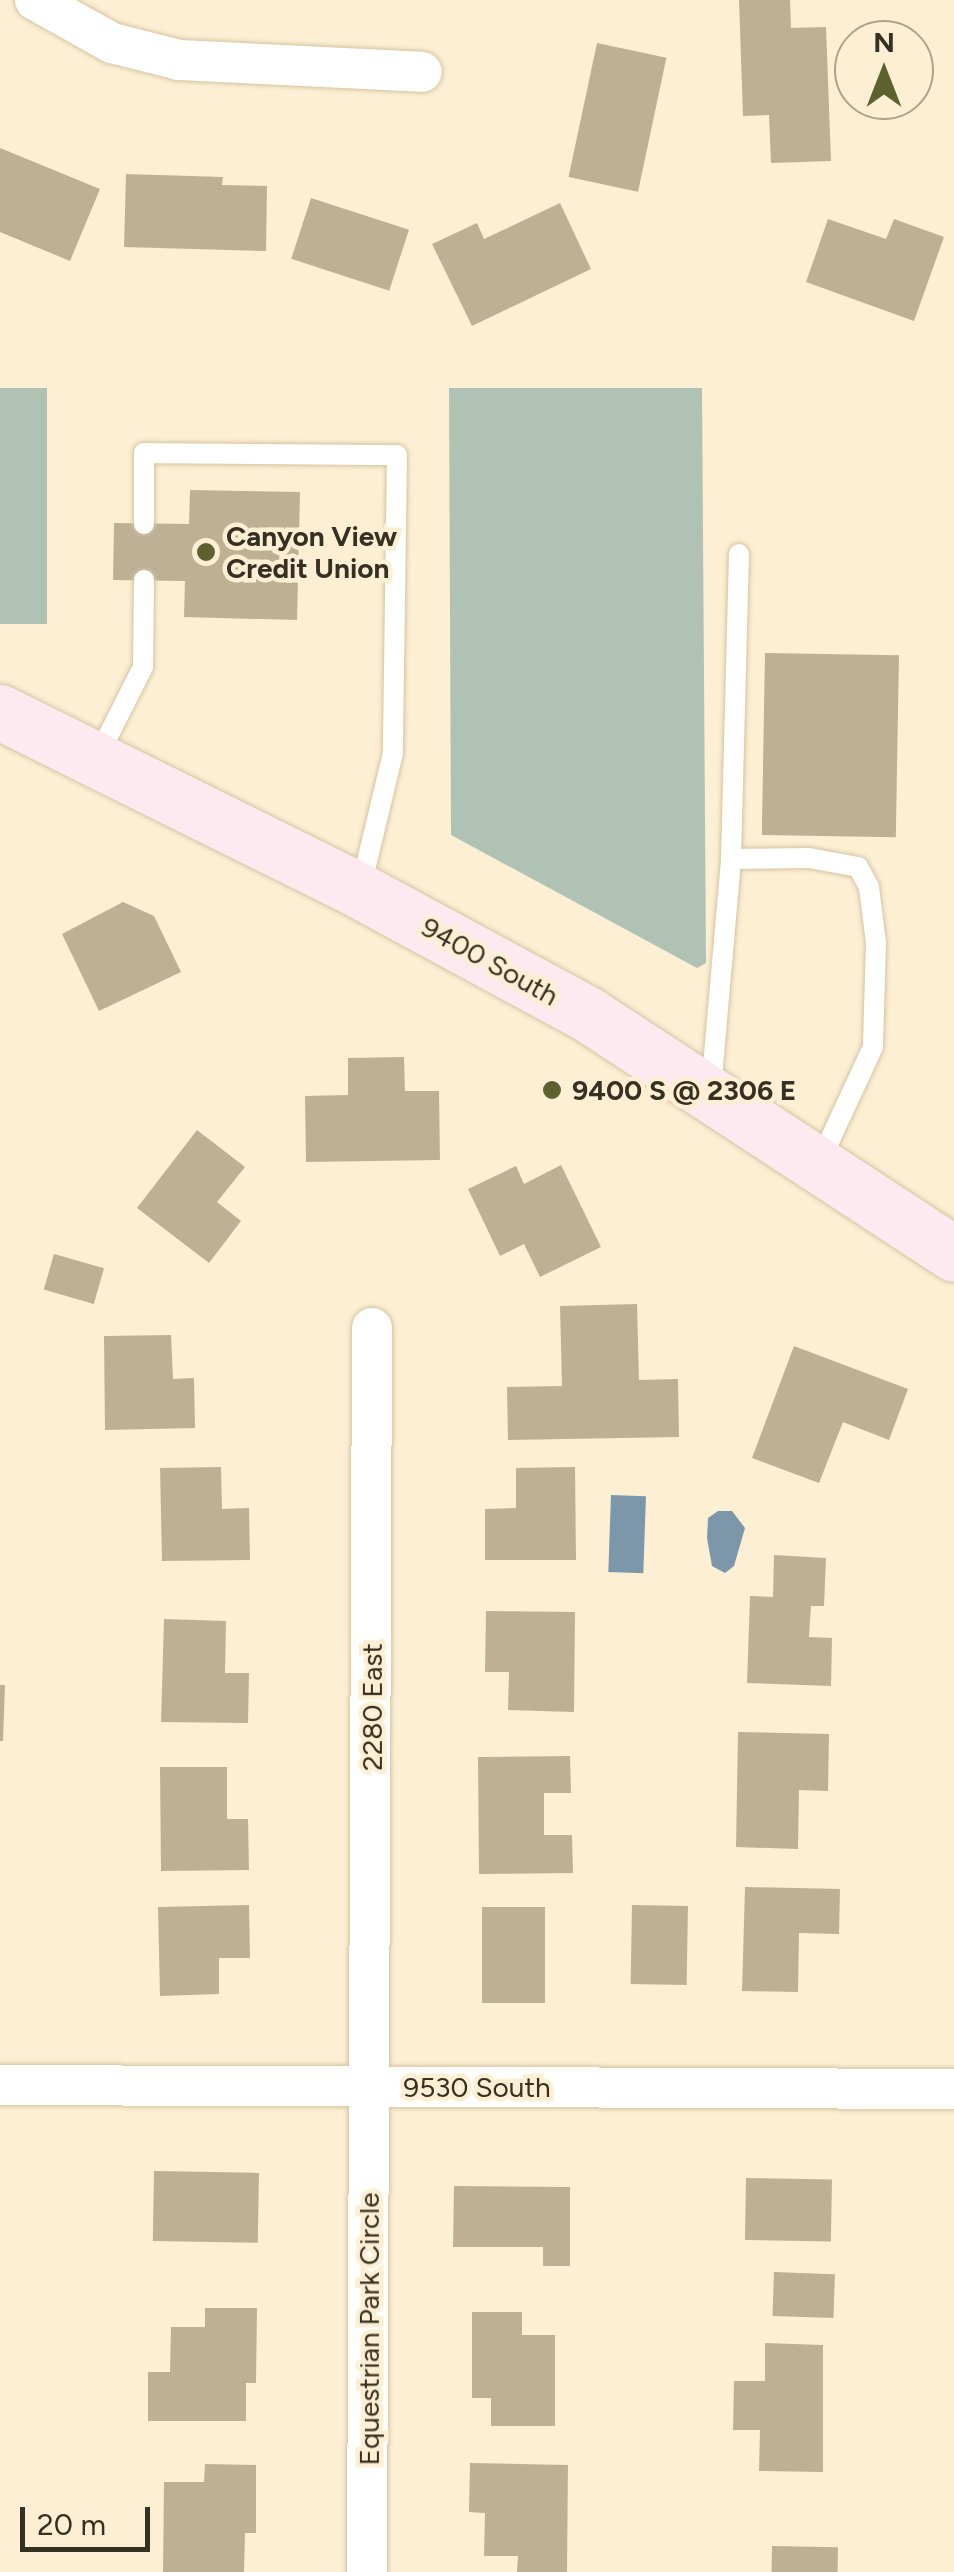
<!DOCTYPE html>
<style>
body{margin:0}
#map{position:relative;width:954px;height:2572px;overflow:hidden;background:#fcefd3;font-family:Figtree,sans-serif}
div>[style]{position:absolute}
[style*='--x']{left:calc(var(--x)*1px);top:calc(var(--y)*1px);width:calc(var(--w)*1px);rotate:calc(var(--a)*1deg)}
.green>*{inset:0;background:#b0c2b3;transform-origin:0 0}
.water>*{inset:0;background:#7d97aa;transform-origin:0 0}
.building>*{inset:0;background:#bdb095;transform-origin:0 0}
.roads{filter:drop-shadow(0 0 2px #d5c4a2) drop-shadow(0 0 2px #d5c4a2)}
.service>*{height:20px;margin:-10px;padding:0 10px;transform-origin:10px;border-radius:10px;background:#fff}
.minor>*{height:40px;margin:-20px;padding:0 20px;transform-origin:20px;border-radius:20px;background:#fff}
.secondary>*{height:55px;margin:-27.5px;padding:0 27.5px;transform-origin:27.5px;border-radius:27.5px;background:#fdeaf0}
.dots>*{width:28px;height:28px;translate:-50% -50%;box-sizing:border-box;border:5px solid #fcefd3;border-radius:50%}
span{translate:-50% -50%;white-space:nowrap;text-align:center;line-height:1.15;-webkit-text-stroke:9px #fcefd3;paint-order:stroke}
.poi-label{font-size:28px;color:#363022;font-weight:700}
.left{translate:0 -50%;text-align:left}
.street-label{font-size:28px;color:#363022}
.north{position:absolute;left:834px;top:20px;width:100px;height:100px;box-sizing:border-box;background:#fcefd3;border:2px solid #ada38c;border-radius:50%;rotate:0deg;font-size:28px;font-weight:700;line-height:40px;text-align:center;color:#363022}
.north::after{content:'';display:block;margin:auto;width:35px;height:45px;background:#5c612e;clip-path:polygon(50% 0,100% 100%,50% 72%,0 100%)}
.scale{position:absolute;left:20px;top:2507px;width:130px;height:45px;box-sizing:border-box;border:5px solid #363022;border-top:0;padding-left:12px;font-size:30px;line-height:35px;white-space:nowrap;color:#363022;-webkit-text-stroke:8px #fcefd3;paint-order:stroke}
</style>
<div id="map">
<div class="green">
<i style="left:0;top:388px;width:47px;height:236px"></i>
<i style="clip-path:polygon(449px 388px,702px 388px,706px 963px,697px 968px,451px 835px)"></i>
</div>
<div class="water">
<i style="left:611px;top:1495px;width:35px;height:77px;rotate:2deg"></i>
<i style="clip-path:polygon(718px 1511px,732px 1511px,745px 1528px,734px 1566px,725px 1573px,712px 1566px,707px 1538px,708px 1518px)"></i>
</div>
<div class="building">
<i style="clip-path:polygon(739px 0,790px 0,791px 28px,826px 27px,831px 161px,771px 163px,769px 115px,743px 116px)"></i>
<i style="left:597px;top:43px;width:71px;height:137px;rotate:12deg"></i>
<i style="clip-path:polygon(0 148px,100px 189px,70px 261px,0 232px)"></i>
<i style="clip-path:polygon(126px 174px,223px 177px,222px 185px,267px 186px,266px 251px,124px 247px)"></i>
<i style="left:311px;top:198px;width:103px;height:64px;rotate:18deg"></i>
<i style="clip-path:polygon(560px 203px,591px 269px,472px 326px,432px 244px,477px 223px,484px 239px)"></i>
<i style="clip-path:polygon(828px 219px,886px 239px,894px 219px,944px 237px,914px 321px,806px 282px)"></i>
<i style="clip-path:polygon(190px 490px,300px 492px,297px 620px,184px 617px,185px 581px,113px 580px,114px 523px,189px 524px)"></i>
<i style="left:765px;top:653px;width:134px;height:182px;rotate:1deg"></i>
<i style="clip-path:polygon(123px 902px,154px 916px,181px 972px,99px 1011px,62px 934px)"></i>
<i style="clip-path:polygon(404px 1057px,405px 1091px,439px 1091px,440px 1160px,306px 1162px,305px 1096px,348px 1095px,348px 1058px)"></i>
<i style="clip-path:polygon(197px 1130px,245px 1167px,217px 1202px,241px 1221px,209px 1263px,137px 1208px)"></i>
<i style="clip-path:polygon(561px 1165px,601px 1247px,540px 1277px,524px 1244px,500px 1256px,468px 1189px,516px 1166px,524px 1184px)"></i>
<i style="left:54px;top:1254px;width:52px;height:37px;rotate:16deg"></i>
<i style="clip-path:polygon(637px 1304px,639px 1380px,678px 1379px,679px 1437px,508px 1440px,507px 1387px,562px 1386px,560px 1306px)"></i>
<i style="clip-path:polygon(171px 1335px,173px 1379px,194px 1378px,195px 1428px,105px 1430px,104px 1336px)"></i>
<i style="clip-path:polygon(794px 1346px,908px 1389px,889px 1440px,843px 1422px,819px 1483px,752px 1458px)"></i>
<i style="clip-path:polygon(221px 1467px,222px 1509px,249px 1508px,250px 1560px,162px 1561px,160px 1468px)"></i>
<i style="clip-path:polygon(575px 1467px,576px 1560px,485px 1560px,485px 1509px,516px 1508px,516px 1468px)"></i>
<i style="clip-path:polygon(774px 1555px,826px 1558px,824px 1606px,811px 1606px,809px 1637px,832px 1638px,831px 1686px,747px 1683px,750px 1596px,773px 1597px)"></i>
<i style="clip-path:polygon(486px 1611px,575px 1612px,574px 1712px,508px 1710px,509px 1672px,485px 1672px)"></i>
<i style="clip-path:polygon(164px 1619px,226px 1621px,225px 1673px,249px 1673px,248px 1723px,161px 1722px)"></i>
<i style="clip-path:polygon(0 1685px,5px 1685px,3px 1741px,0 1741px)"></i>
<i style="clip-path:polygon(738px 1732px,829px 1734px,828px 1791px,799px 1790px,798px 1849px,736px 1847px)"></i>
<i style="clip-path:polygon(570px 1756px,571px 1793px,544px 1793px,544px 1835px,572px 1835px,573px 1873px,479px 1874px,478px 1757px)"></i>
<i style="clip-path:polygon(160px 1767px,227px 1767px,227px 1819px,248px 1819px,249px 1870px,161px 1871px)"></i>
<i style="clip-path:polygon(745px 1887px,840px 1889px,839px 1934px,799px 1933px,798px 1992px,742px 1991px)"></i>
<i style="clip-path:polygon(249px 1905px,250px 1958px,219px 1958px,219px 1994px,160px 1996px,158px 1907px)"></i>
<i style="left:632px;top:1905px;width:56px;height:79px;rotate:1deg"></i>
<i style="left:482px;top:1907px;width:63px;height:96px"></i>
<i style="left:154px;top:2171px;width:105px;height:70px;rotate:1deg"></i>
<i style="left:746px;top:2178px;width:86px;height:62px;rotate:1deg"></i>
<i style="clip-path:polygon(454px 2186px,570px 2187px,570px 2266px,543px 2266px,543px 2247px,453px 2247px)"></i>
<i style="left:774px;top:2272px;width:61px;height:44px;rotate:2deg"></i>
<i style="clip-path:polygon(205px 2308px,257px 2308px,256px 2383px,246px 2383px,246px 2421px,148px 2421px,148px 2372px,170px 2372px,171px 2327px,205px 2327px)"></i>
<i style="clip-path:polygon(472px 2312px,522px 2312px,522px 2335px,555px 2335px,555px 2426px,491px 2426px,491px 2398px,472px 2398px)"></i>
<i style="clip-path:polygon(765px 2343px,823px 2345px,823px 2472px,759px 2471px,760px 2430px,733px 2430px,734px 2381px,765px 2381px)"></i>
<i style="clip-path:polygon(470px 2463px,568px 2465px,567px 2572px,517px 2572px,518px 2556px,484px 2556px,485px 2513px,469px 2512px)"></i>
<i style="clip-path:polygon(205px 2464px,256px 2465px,256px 2533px,245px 2533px,244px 2572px,163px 2572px,164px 2482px,204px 2482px)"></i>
<i style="left:772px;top:2546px;width:66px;height:26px;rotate:1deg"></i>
</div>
<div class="roads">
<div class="service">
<i style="--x:144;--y:524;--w:71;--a:-90"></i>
<i style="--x:144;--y:453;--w:253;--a:0.5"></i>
<i style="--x:397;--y:455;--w:298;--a:90.8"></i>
<i style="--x:393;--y:753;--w:137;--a:103.5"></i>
<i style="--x:98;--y:756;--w:100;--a:-63.2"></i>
<i style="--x:143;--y:667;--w:87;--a:-89.3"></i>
<i style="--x:731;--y:859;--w:305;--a:-88.5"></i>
<i style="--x:711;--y:1089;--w:231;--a:-85"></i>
<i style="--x:731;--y:859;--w:78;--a:-0.7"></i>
<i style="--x:809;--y:858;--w:50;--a:10.4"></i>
<i style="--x:858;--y:867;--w:23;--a:61"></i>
<i style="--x:869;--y:887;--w:56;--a:82.9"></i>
<i style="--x:876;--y:943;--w:104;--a:91.7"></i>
<i style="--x:873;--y:1047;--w:126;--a:114.9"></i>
</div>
<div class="minor">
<i style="--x:35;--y:0;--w:88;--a:29.2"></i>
<i style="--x:112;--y:43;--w:69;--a:14.2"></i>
<i style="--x:179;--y:60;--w:243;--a:2.8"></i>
<i style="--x:0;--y:2085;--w:954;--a:0.24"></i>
<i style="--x:367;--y:2572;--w:1244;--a:-89.77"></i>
</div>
<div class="secondary">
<i style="--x:0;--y:712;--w:402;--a:26.4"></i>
<i style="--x:360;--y:891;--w:260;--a:28.4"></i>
<i style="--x:589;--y:1015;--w:436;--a:33.2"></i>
</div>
</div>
<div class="dots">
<i style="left:206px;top:552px;background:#5c612e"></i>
<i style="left:552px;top:1090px;background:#5c612e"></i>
</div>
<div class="poi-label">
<span class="left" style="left:226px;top:552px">Canyon View<br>Credit Union</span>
<span class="left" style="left:572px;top:1090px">9400 S @ 2306 E</span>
</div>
<div class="street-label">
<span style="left:490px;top:961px;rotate:29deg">9400 South</span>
<span style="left:372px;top:1707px;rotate:-90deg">2280 East</span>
<span style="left:477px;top:2087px">9530 South</span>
<span style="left:369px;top:2329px;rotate:-90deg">Equestrian Park Circle</span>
</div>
<div class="north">N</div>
<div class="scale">20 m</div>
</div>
